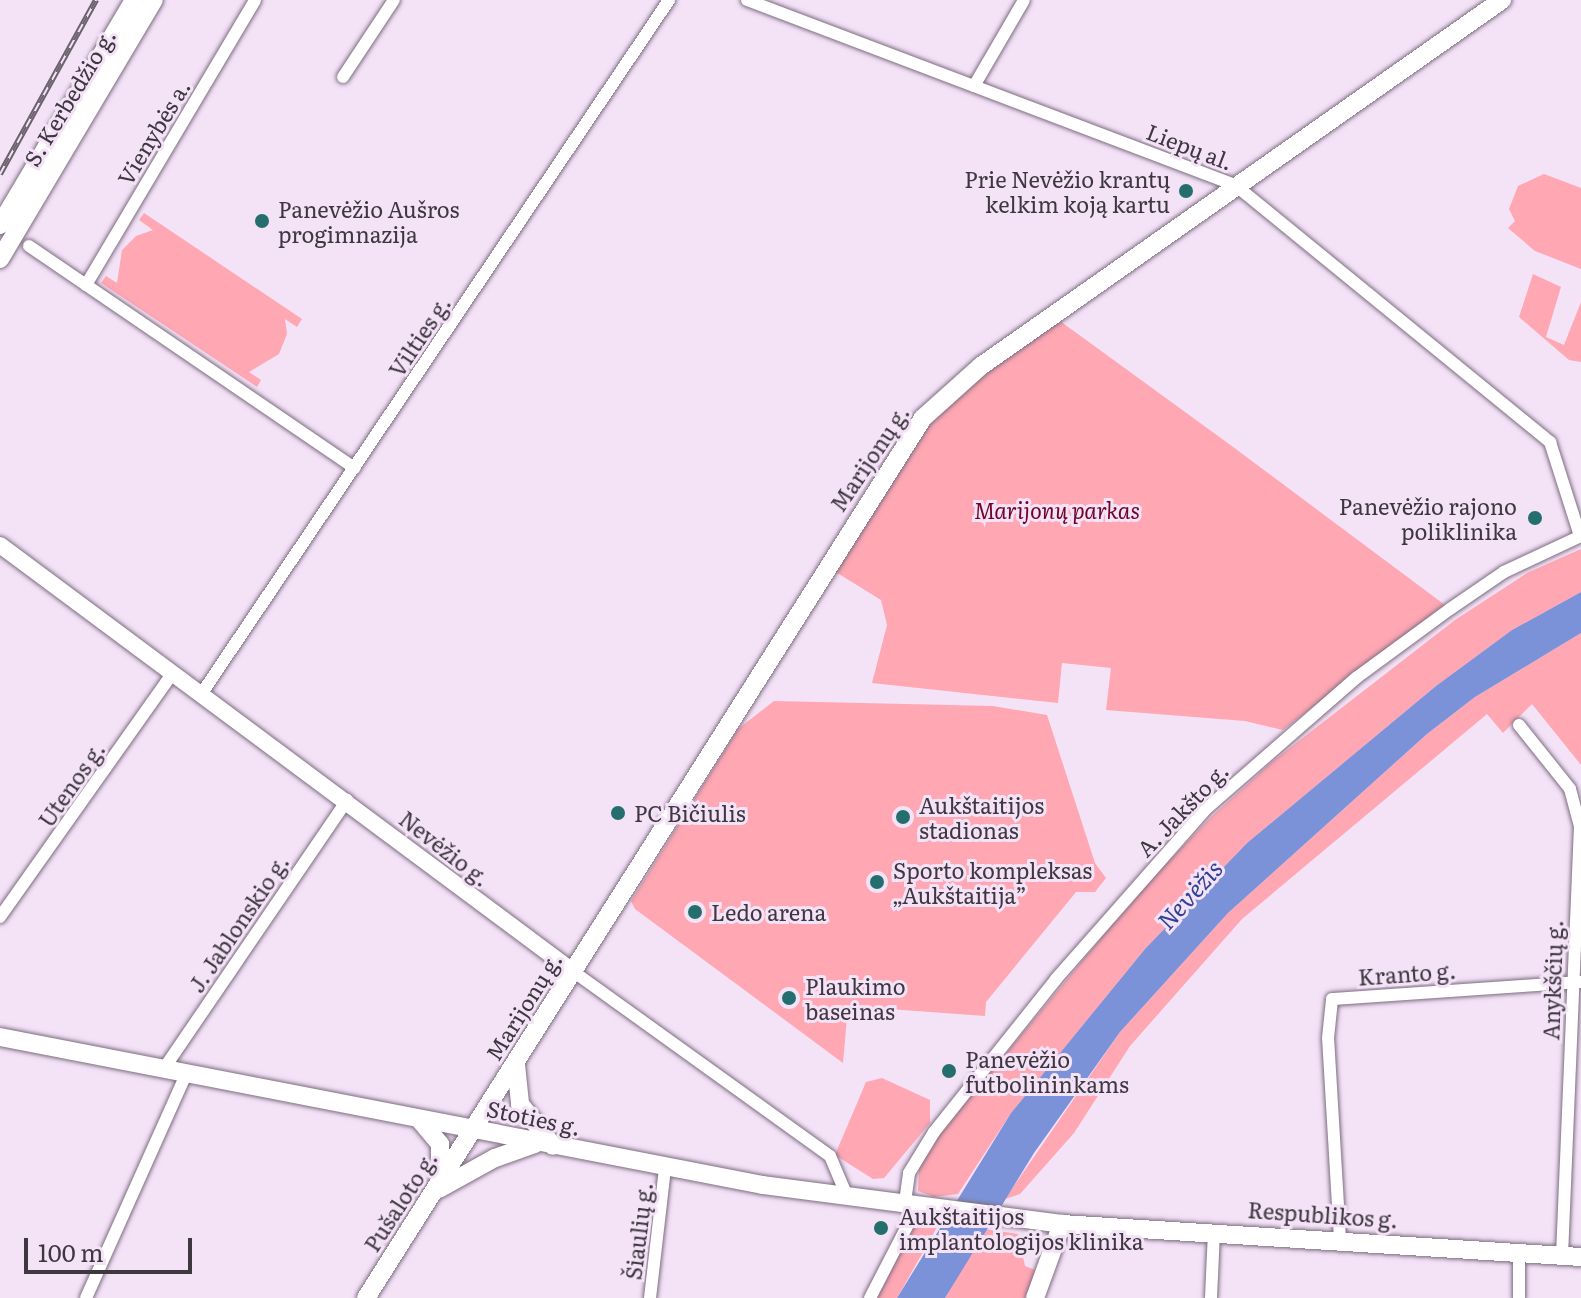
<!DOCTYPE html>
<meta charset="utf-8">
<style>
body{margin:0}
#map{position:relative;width:1581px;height:1298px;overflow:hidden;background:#f4e2f7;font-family:Literata,serif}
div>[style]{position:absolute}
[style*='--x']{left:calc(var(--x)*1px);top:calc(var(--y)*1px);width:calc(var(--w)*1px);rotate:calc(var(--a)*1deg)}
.green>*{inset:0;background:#ffa7b3}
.water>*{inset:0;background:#7c92d8}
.roads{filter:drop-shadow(0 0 2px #7d6d80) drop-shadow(0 0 2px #7d6d80)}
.minor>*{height:12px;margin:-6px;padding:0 6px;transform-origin:6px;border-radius:6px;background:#fff}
.tertiary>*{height:16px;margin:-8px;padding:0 8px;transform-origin:8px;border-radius:8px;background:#fff}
.secondary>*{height:18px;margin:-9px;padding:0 9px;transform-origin:9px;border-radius:9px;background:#fff}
.rail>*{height:6px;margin-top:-3px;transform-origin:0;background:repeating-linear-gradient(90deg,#f4e2f7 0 9px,#6b626e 0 18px);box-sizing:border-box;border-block:2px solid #6b626e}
.dots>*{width:22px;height:22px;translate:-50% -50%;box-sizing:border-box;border:4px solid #f4e2f7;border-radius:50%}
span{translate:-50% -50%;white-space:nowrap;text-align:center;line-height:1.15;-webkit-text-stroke:6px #f4e2f7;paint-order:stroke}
.street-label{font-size:22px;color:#3e3740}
.poi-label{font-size:22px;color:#3e3740}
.right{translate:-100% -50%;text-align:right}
.left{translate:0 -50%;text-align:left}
.park-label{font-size:22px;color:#710529;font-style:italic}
.water-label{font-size:24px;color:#2f4294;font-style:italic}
.scale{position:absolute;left:24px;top:1238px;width:168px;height:36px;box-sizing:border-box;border:4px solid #3e3740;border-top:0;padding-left:10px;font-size:24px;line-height:28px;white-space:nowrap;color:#3e3740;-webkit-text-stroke:6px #f4e2f7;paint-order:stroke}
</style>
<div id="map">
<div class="green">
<i style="clip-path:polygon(1544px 174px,1581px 188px,1581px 269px,1535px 251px,1508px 228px,1515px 221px,1509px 209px,1518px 186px)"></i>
<i style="clip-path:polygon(144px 213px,302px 319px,297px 327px,285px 319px,287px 334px,279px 354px,249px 372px,261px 380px,257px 387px,101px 283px,106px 276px,117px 283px,122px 250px,136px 236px,153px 230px,139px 220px)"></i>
<i style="clip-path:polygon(1533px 274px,1561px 287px,1546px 337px,1564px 345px,1581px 302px,1581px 362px,1569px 360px,1519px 317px)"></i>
<i style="clip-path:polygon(1060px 321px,1229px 444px,1445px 605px,1283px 730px,1245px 721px,1106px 710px,1111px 668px,1062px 663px,1058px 703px,872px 683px,887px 625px,881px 600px,834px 571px,926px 424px,973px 381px)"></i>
<i style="clip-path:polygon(1581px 549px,1581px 592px,1512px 630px,1436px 686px,1247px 843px,1145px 949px,1011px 1113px,958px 1194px,934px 1197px,918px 1191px,919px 1169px,933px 1142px,1138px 893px,1211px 817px,1273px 761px,1455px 620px,1527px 573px)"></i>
<i style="clip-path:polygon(1581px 633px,1581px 765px,1532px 704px,1503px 733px,1487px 714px,1242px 919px,1130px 1046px,1074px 1133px,1020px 1194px,1005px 1199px,1120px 1032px,1228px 913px,1427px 734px,1475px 697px)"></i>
<i style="clip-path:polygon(774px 701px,993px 706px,1047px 715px,1095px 863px,1106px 878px,1095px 892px,1076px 892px,986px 1002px,985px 1016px,848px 1006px,843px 1063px,635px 909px,631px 901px,738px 729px)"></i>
<i style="clip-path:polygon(882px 1078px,930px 1100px,930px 1123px,884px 1178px,873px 1179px,835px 1155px,866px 1082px)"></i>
<i style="clip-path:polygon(918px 1219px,940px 1222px,897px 1298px,874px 1298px)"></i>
<i style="clip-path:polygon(985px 1229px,1018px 1234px,1025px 1266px,1038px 1271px,1025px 1298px,945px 1298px)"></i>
</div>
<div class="water">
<i style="clip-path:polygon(1581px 592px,1581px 633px,1475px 697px,1427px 734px,1228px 913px,1120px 1032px,1034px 1153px,945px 1298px,897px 1298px,1011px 1113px,1145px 949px,1247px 843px,1436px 686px,1512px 630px)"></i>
</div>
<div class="roads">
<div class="minor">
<i style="--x:747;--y:0;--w:522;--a:20.76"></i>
<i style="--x:1235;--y:185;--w:407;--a:39.2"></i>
<i style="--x:1550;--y:442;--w:99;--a:72.3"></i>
<i style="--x:343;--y:77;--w:92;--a:-56.5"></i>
<i style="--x:974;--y:86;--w:99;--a:-59.8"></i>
<i style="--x:29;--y:246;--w:394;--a:34.3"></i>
<i style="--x:86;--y:285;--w:331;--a:-59.3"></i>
<i style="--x:202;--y:693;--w:836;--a:-56.02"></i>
<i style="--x:1519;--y:725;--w:82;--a:51.4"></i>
<i style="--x:1570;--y:789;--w:38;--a:75"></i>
<i style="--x:1580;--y:826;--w:429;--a:92.4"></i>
<i style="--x:0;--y:917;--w:299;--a:-54.7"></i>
<i style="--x:574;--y:972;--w:315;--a:35.7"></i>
<i style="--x:830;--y:1156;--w:43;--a:67"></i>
<i style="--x:163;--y:1070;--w:327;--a:-55.7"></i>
<i style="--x:905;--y:1202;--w:29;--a:-82"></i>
<i style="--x:909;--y:1173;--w:48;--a:-58.6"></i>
<i style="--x:934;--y:1132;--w:196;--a:-51.4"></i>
<i style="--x:1056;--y:979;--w:228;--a:-48.6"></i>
<i style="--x:1207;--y:808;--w:198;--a:-41.1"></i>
<i style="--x:1356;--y:678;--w:117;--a:-36.3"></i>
<i style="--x:1450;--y:609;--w:65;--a:-34.4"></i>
<i style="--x:1504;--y:572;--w:85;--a:-25.1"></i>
<i style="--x:1340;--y:1239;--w:201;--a:-93.4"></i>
<i style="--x:1328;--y:1038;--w:39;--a:-84"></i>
<i style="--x:1332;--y:999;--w:250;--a:-3.9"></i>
<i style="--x:86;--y:1298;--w:245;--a:-65.9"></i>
<i style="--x:650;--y:1298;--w:131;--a:-83.4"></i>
<i style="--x:870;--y:1298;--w:107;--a:-62.7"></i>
<i style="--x:1211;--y:1298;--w:66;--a:-87.4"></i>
<i style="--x:1519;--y:1298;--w:46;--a:-90"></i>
</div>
<div class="tertiary">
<i style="--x:0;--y:545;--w:715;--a:36.65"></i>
</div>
<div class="secondary">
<i style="--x:0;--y:225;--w:262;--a:-59.2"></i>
<i style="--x:0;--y:259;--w:301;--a:-59.3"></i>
<i style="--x:0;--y:1037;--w:777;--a:10.98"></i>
<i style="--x:763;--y:1185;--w:302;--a:7.4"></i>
<i style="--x:1062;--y:1224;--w:520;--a:3.64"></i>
<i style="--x:516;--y:1065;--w:39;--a:84"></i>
<i style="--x:520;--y:1104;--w:53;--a:51.8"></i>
<i style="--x:419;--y:1119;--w:33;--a:50"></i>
<i style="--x:440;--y:1144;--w:36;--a:90"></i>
<i style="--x:439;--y:1189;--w:64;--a:-29"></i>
<i style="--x:495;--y:1158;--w:42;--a:-19.3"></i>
<i style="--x:366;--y:1298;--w:1041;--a:-57.67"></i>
<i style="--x:923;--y:418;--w:78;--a:-41.9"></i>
<i style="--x:981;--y:366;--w:637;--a:-35.09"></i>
<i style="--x:1035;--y:1298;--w:79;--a:-70"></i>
</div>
</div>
<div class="rail">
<i style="--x:0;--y:174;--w:199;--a:-61.1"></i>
</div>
<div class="dots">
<i style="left:1186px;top:191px;background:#246f6e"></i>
<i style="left:262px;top:221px;background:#246f6e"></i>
<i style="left:1535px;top:518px;background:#246f6e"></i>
<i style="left:618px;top:813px;background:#246f6e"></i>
<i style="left:903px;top:817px;background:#246f6e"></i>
<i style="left:877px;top:882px;background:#246f6e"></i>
<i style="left:695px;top:912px;background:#246f6e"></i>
<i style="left:789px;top:998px;background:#246f6e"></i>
<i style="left:949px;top:1071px;background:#246f6e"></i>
<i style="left:881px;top:1228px;background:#246f6e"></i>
</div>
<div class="street-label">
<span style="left:69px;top:97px;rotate:-59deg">S. Kerbedžio g.</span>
<span style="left:153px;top:132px;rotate:-59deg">Vienybės a.</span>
<span style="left:1190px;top:146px;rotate:21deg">Liepų al.</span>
<span style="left:419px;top:336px;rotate:-56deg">Vilties g.</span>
<span style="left:869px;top:458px;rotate:-56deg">Marijonų g.</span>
<span style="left:71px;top:784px;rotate:-55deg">Utenos g.</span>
<span style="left:1182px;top:809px;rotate:-46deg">A. Jakšto g.</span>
<span style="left:445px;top:848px;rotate:38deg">Nevėžio g.</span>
<span style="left:238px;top:923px;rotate:-56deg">J. Jablonskio g.</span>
<span style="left:1407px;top:973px;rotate:-4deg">Kranto g.</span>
<span style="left:1552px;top:980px;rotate:-88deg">Anykščių g.</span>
<span style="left:523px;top:1006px;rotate:-58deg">Marijonų g.</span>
<span style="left:534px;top:1117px;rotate:12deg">Stoties g.</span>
<span style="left:400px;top:1201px;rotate:-57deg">Pušaloto g.</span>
<span style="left:1323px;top:1214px;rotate:4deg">Respublikos g.</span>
<span style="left:638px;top:1231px;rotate:-83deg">Šiaulių g.</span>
</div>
<div class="poi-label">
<span class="right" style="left:1170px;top:191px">Prie Nevėžio krantų<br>kelkim koją kartu</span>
<span class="left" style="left:278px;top:221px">Panevėžio Aušros<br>progimnazija</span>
<span class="right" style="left:1517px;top:518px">Panevėžio rajono<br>poliklinika</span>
<span class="left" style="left:919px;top:817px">Aukštaitijos<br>stadionas</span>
<span class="left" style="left:634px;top:813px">PC Bičiulis</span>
<span class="left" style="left:893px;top:882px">Sporto kompleksas<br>„Aukštaitija”</span>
<span class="left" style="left:711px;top:912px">Ledo arena</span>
<span class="left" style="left:805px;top:998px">Plaukimo<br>baseinas</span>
<span class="left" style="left:965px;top:1071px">Panevėžio<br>futbolininkams</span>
<span class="left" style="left:899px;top:1228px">Aukštaitijos<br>implantologijos klinika</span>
</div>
<div class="park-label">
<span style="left:1057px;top:510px">Marijonų parkas</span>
</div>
<div class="water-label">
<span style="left:1189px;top:894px;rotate:-48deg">Nevėžis</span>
</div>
<div class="scale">100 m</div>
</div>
